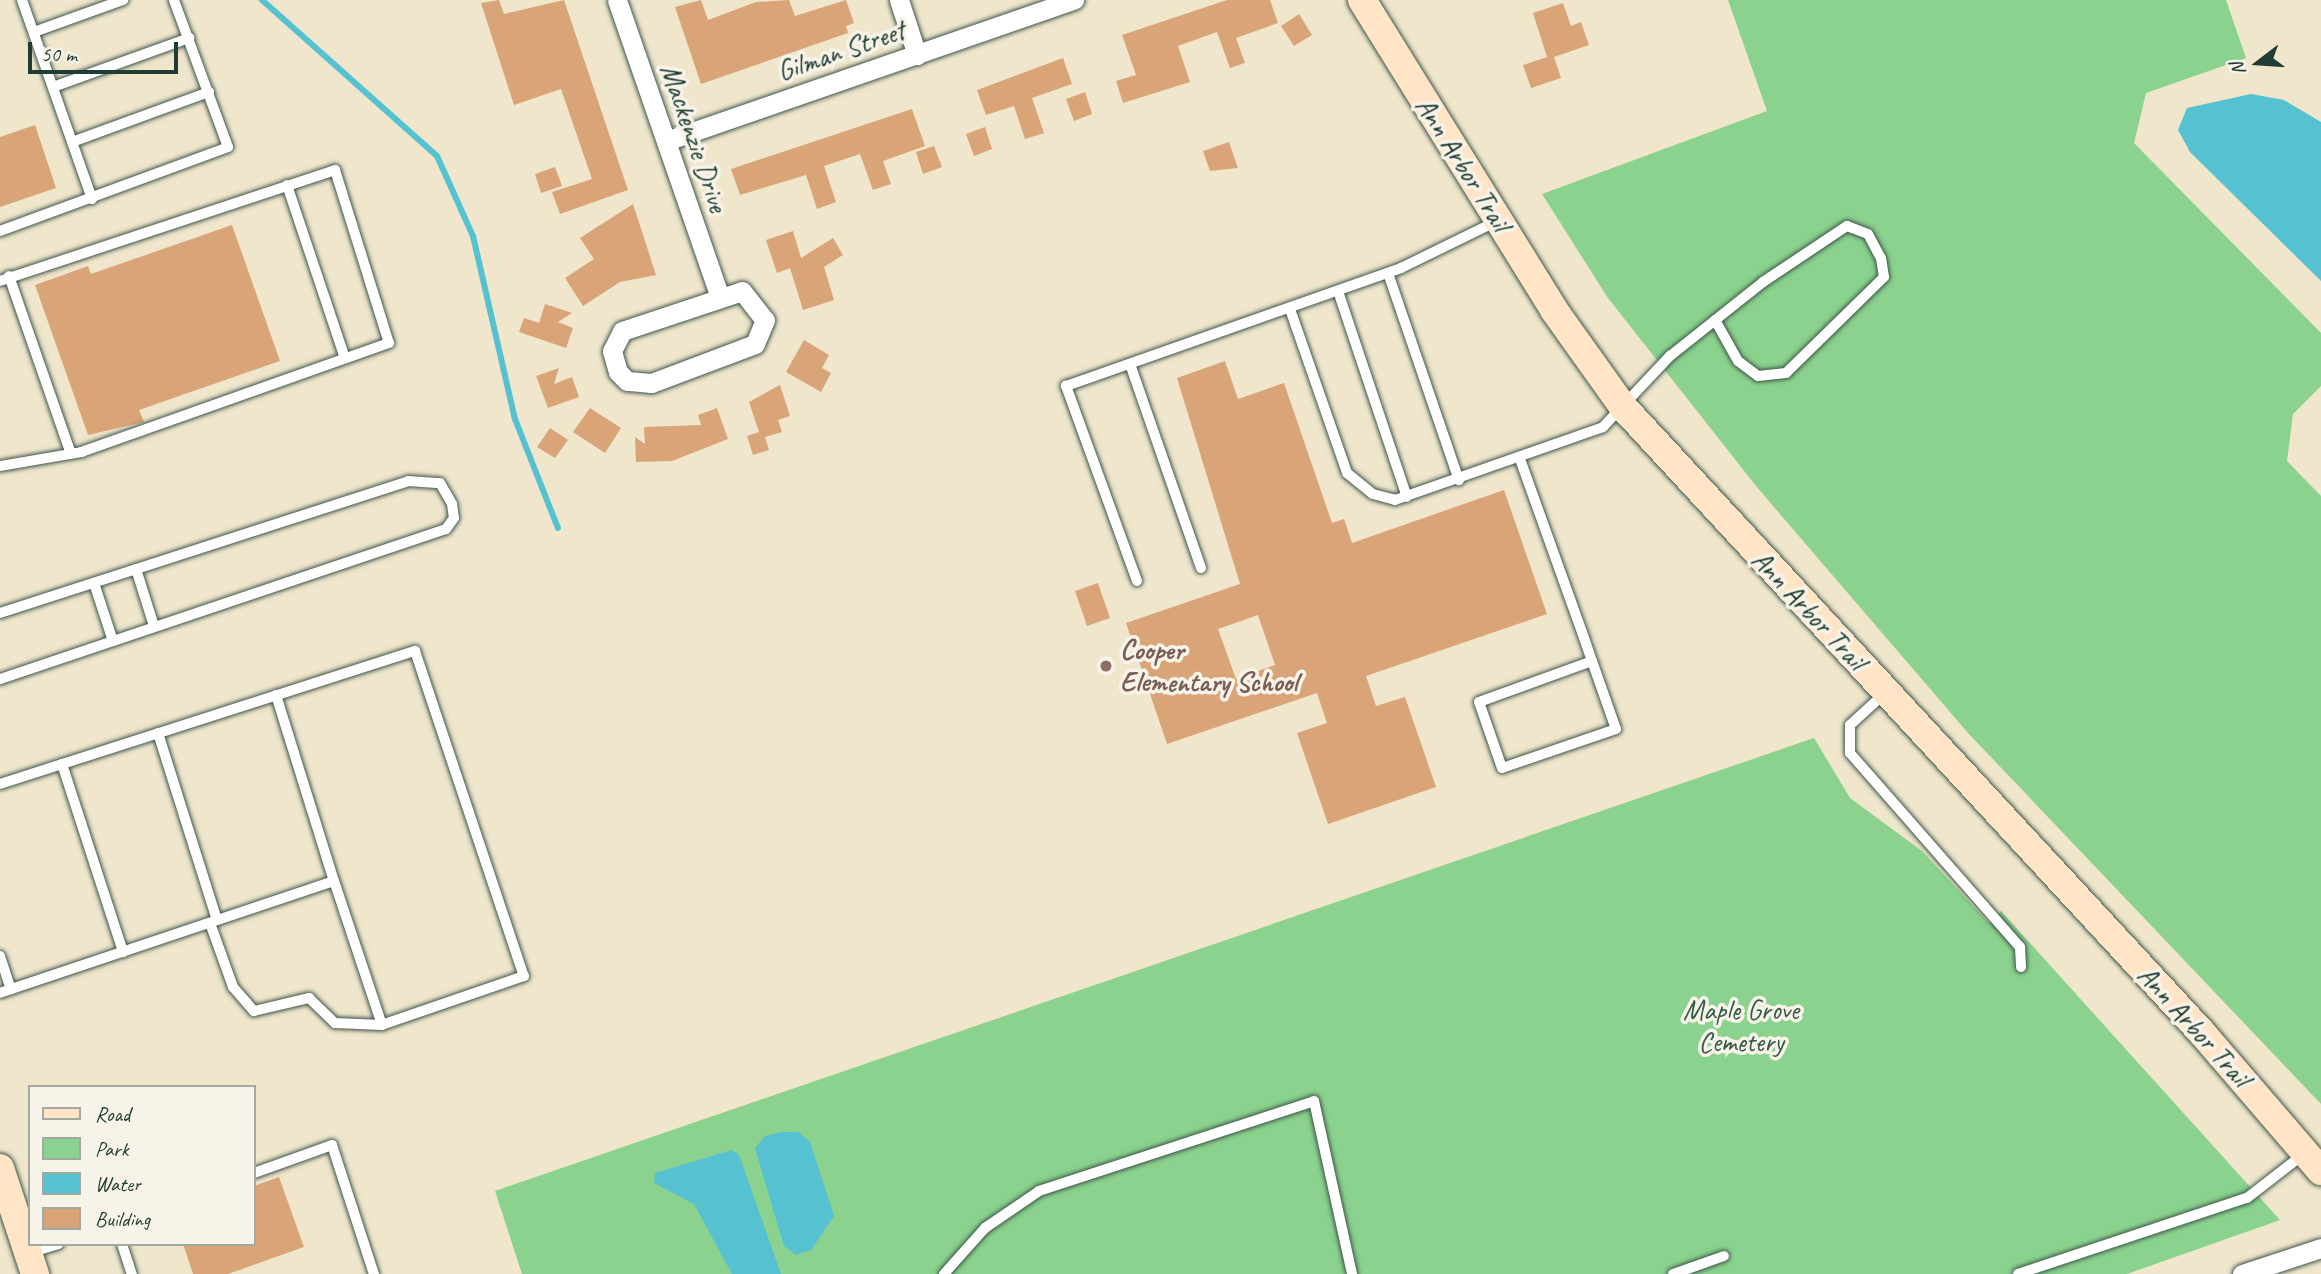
<!DOCTYPE html>
<style>
body{margin:0}
#map{position:relative;width:2321px;height:1274px;overflow:hidden;background:#efe6cc;font-family:Caveat,sans-serif}
div>[style]{position:absolute}
.green>*{inset:0;background:#8ad28d}
.water>*{inset:0;background:#56c1d1}
.stream>*{height:6px;margin:-3px;padding:0 3px;transform-origin:3px;border-radius:3px;background:#56c1d1}
.building>*{inset:0;background:#d9a578}
.roads{filter:drop-shadow(0 0 2px #3e564b) drop-shadow(0 0 2px #3e564b)}
.lane>*{height:10px;margin:-5px;padding:0 5px;transform-origin:5px;border-radius:5px;background:#fff}
.street>*{height:19px;margin:-9.5px;padding:0 9.5px;transform-origin:9.5px;border-radius:9.5px;background:#fff}
.secondary>*{height:28px;margin:-14px;padding:0 14px;transform-origin:14px;border-radius:14px;background:#ffe4c6}
.dots>*{width:19px;height:19px;translate:-50% -50%;box-sizing:border-box;border:4px solid #f7f3e8;border-radius:50%}
span{translate:-50% -50%;white-space:nowrap;text-align:center;line-height:1.15;-webkit-text-stroke:7px #f7f3e8;paint-order:stroke}
.street-label{font-size:28px;color:#1f3d34}
.education-label{font-size:28px;color:#785e54;font-weight:700}
.left{translate:0 -50%;text-align:left}
.park-label{font-size:28px;color:#345b46}
.legend{position:absolute;left:28px;top:1085px;width:228px;height:161px;box-sizing:border-box;background:#f7f3e8;border:2px solid #a1aaa0;margin:0;padding:9px 12px;list-style:none;font-size:21px;color:#1f3d34}
.legend li{display:flex;align-items:center;gap:14px;height:35px}
.legend b{width:35px;border:2px solid #a1aaa0}
.north{position:absolute;left:2223px;top:28px;width:70px;height:70px;-webkit-text-stroke:5px #f7f3e8;paint-order:stroke;rotate:253deg;font-size:19px;font-weight:700;line-height:28px;text-align:center;color:#1f3d34}
.north::after{content:'';display:block;margin:auto;width:24px;height:32px;background:#1f3d34;clip-path:polygon(50% 0,100% 100%,50% 72%,0 100%)}
.scale{position:absolute;left:28px;top:42px;width:150px;height:32px;box-sizing:border-box;border:4px solid #1f3d34;border-top:0;padding-left:9px;font-size:21px;line-height:24px;white-space:nowrap;color:#1f3d34;-webkit-text-stroke:5px #f7f3e8;paint-order:stroke}
</style>
<div id="map">
<div class="green">
<i style="clip-path:polygon(1728px 0,2226px 0,2246px 58px,2146px 93px,2134px 143px,2321px 333px,2321px 386px,2293px 414px,2287px 461px,2321px 496px,2321px 1104px,1968px 733px,1756px 486px,1608px 298px,1542px 194px,1767px 111px)"></i>
<i style="clip-path:polygon(1814px 738px,1850px 798px,1922px 851px,1989px 923px,2001px 911px,2280px 1220px,2127px 1274px,522px 1274px,495px 1191px)"></i>
</div>
<div class="water">
<i style="clip-path:polygon(2251px 94px,2284px 100px,2321px 122px,2321px 281px,2190px 152px,2178px 130px,2187px 108px)"></i>
<i style="clip-path:polygon(781px 1132px,798px 1132px,810px 1142px,834px 1216px,811px 1250px,796px 1255px,784px 1246px,755px 1148px,765px 1136px)"></i>
<i style="clip-path:polygon(732px 1150px,739px 1155px,781px 1274px,732px 1274px,694px 1204px,654px 1183px,655px 1173px)"></i>
</div>
<div class="stream">
<i style="left:262px;top:0;width:234px;rotate:41.7deg"></i>
<i style="left:437px;top:156px;width:88px;rotate:65.8deg"></i>
<i style="left:473px;top:236px;width:188px;rotate:77.1deg"></i>
<i style="left:515px;top:419px;width:117px;rotate:68.5deg"></i>
</div>
<div class="building">
<i style="clip-path:polygon(499px 0,504px 14px,564px 0,628px 190px,560px 214px,552px 192px,592px 179px,561px 89px,514px 105px,481px 3px)"></i>
<i style="clip-path:polygon(701px 0,708px 20px,756px 2px,789px 0,795px 16px,846px 0,854px 23px,846px 26px,848px 33px,701px 84px,675px 7px)"></i>
<i style="clip-path:polygon(1227px 0,1270px 0,1278px 23px,1236px 38px,1245px 63px,1230px 68px,1217px 32px,1178px 46px,1190px 82px,1123px 103px,1116px 81px,1136px 75px,1122px 35px)"></i>
<i style="clip-path:polygon(1563px 3px,1571px 26px,1581px 22px,1589px 45px,1554px 57px,1561px 78px,1531px 88px,1523px 65px,1547px 57px,1533px 13px)"></i>
<i style="clip-path:polygon(1299px 14px,1312px 35px,1294px 46px,1281px 26px)"></i>
<i style="clip-path:polygon(1063px 58px,1072px 84px,1032px 98px,1044px 133px,1025px 139px,1014px 106px,986px 115px,977px 90px)"></i>
<i style="clip-path:polygon(1085px 92px,1092px 114px,1074px 121px,1066px 99px)"></i>
<i style="clip-path:polygon(912px 109px,925px 146px,883px 161px,891px 184px,873px 190px,860px 154px,824px 166px,836px 202px,817px 209px,806px 175px,740px 195px,731px 169px)"></i>
<i style="clip-path:polygon(35px 125px,56px 188px,0 207px,0 137px)"></i>
<i style="clip-path:polygon(985px 127px,992px 149px,974px 156px,966px 134px)"></i>
<i style="clip-path:polygon(1229px 142px,1238px 168px,1210px 171px,1203px 151px)"></i>
<i style="clip-path:polygon(934px 146px,942px 167px,923px 174px,916px 152px)"></i>
<i style="clip-path:polygon(555px 167px,562px 186px,541px 193px,535px 174px)"></i>
<i style="clip-path:polygon(633px 204px,656px 275px,620px 282px,583px 306px,565px 278px,594px 259px,580px 238px)"></i>
<i style="clip-path:polygon(232px 225px,280px 361px,139px 410px,144px 422px,88px 435px,35px 285px,88px 266px,91px 274px)"></i>
<i style="clip-path:polygon(793px 231px,801px 258px,833px 238px,843px 255px,824px 267px,834px 300px,803px 310px,790px 268px,777px 273px,766px 240px)"></i>
<i style="clip-path:polygon(545px 304px,572px 313px,558px 322px,573px 328px,566px 348px,519px 332px,524px 318px,539px 323px)"></i>
<i style="clip-path:polygon(804px 340px,829px 355px,822px 368px,831px 373px,821px 392px,786px 372px)"></i>
<i style="clip-path:polygon(evenodd,1225px 361px,1238px 399px,1284px 383px,1332px 523px,1344px 519px,1352px 543px,1504px 490px,1547px 614px,1366px 676px,1376px 706px,1405px 697px,1436px 787px,1328px 824px,1297px 733px,1327px 723px,1317px 693px,1167px 744px,1126px 623px,1240px 584px,1177px 378px,1225px 361px,1258px 615px,1275px 665px,1236px 679px,1218px 629px,1258px 615px)"></i>
<i style="clip-path:polygon(559px 368px,554px 384px,572px 377px,579px 397px,548px 408px,536px 376px)"></i>
<i style="clip-path:polygon(780px 385px,790px 416px,778px 420px,782px 432px,765px 437px,769px 450px,753px 455px,747px 436px,759px 432px,749px 402px)"></i>
<i style="clip-path:polygon(590px 408px,621px 428px,605px 453px,573px 432px)"></i>
<i style="clip-path:polygon(717px 408px,728px 439px,672px 461px,636px 462px,635px 437px,645px 444px,644px 427px,701px 425px,698px 415px)"></i>
<i style="clip-path:polygon(550px 428px,568px 440px,555px 458px,537px 447px)"></i>
<i style="clip-path:polygon(1098px 583px,1110px 618px,1087px 626px,1075px 591px)"></i>
<i style="clip-path:polygon(279px 1177px,304px 1247px,228px 1274px,193px 1274px,183px 1244px,254px 1244px,254px 1186px)"></i>
</div>
<div class="roads">
<div class="lane">
<i style="left:22px;top:0;width:211px;rotate:70.6deg"></i>
<i style="left:34px;top:32px;width:95px;rotate:-19.8deg"></i>
<i style="left:53px;top:87px;width:145px;rotate:-19.8deg"></i>
<i style="left:72px;top:142px;width:146px;rotate:-20.1deg"></i>
<i style="left:287px;top:185px;width:182px;rotate:71.5deg"></i>
<i style="left:0;top:231px;width:243px;rotate:-20.2deg"></i>
<i style="left:228px;top:147px;width:157px;rotate:-110.2deg"></i>
<i style="left:1388px;top:273px;width:219px;rotate:71.1deg"></i>
<i style="left:9px;top:276px;width:188px;rotate:70.8deg"></i>
<i style="left:0;top:281px;width:353px;rotate:-18.3deg"></i>
<i style="left:335px;top:170px;width:181px;rotate:72.7deg"></i>
<i style="left:389px;top:343px;width:326px;rotate:160.5deg"></i>
<i style="left:82px;top:452px;width:83px;rotate:170.3deg"></i>
<i style="left:1338px;top:291px;width:217px;rotate:71.5deg"></i>
<i style="left:1290px;top:309px;width:174px;rotate:70.8deg"></i>
<i style="left:1347px;top:473px;width:33px;rotate:39deg"></i>
<i style="left:1373px;top:494px;width:23px;rotate:15deg"></i>
<i style="left:1395px;top:500px;width:220px;rotate:-19.3deg"></i>
<i style="left:1603px;top:427px;width:98px;rotate:-46.7deg"></i>
<i style="left:1670px;top:356px;width:119px;rotate:-38.5deg"></i>
<i style="left:1763px;top:282px;width:101px;rotate:-33.7deg"></i>
<i style="left:1847px;top:226px;width:22px;rotate:21deg"></i>
<i style="left:1868px;top:234px;width:27px;rotate:62deg"></i>
<i style="left:1881px;top:258px;width:19px;rotate:81deg"></i>
<i style="left:1884px;top:277px;width:137px;rotate:135.6deg"></i>
<i style="left:1786px;top:373px;width:28px;rotate:174deg"></i>
<i style="left:1758px;top:376px;width:25px;rotate:-143deg"></i>
<i style="left:1738px;top:361px;width:47px;rotate:-119.3deg"></i>
<i style="left:1130px;top:364px;width:216px;rotate:70.8deg"></i>
<i style="left:1520px;top:459px;width:184px;rotate:70.3deg"></i>
<i style="left:1582px;top:632px;width:31px;rotate:71deg"></i>
<i style="left:1592px;top:661px;width:72px;rotate:70.6deg"></i>
<i style="left:1616px;top:729px;width:120px;rotate:161.1deg"></i>
<i style="left:1502px;top:768px;width:70px;rotate:-109.2deg"></i>
<i style="left:1479px;top:702px;width:120px;rotate:-19.9deg"></i>
<i style="left:136px;top:569px;width:60px;rotate:72.5deg"></i>
<i style="left:1137px;top:581px;width:208px;rotate:-110deg"></i>
<i style="left:1066px;top:386px;width:355px;rotate:-19.4deg"></i>
<i style="left:1401px;top:268px;width:107px;rotate:-26.1deg"></i>
<i style="left:94px;top:583px;width:61px;rotate:71.9deg"></i>
<i style="left:0;top:613px;width:429px;rotate:-17.9deg"></i>
<i style="left:408px;top:481px;width:32px;rotate:4deg"></i>
<i style="left:440px;top:483px;width:24px;rotate:60deg"></i>
<i style="left:452px;top:504px;width:14px;rotate:82deg"></i>
<i style="left:454px;top:518px;width:14px;rotate:126deg"></i>
<i style="left:446px;top:529px;width:471px;rotate:161.4deg"></i>
<i style="left:1885px;top:693px;width:47px;rotate:137.6deg"></i>
<i style="left:1850px;top:725px;width:28px;rotate:90deg"></i>
<i style="left:1850px;top:753px;width:258px;rotate:48.8deg"></i>
<i style="left:2020px;top:947px;width:20px;rotate:87deg"></i>
<i style="left:276px;top:695px;width:195px;rotate:72.7deg"></i>
<i style="left:158px;top:733px;width:196px;rotate:72.5deg"></i>
<i style="left:62px;top:764px;width:198px;rotate:72deg"></i>
<i style="left:0;top:784px;width:436px;rotate:-17.8deg"></i>
<i style="left:415px;top:651px;width:343px;rotate:71.5deg"></i>
<i style="left:524px;top:976px;width:150px;rotate:161deg"></i>
<i style="left:382px;top:1025px;width:152px;rotate:-108.4deg"></i>
<i style="left:334px;top:881px;width:352px;rotate:161.5deg"></i>
<i style="left:210px;top:923px;width:68px;rotate:70.2deg"></i>
<i style="left:233px;top:987px;width:32px;rotate:49deg"></i>
<i style="left:254px;top:1011px;width:57px;rotate:-13.3deg"></i>
<i style="left:309px;top:998px;width:36px;rotate:44deg"></i>
<i style="left:335px;top:1023px;width:47px;rotate:2.4deg"></i>
<i style="left:0;top:956px;width:35px;rotate:72deg"></i>
<i style="left:254px;top:1173px;width:83px;rotate:-19.7deg"></i>
<i style="left:332px;top:1145px;width:136px;rotate:72deg"></i>
<i style="left:122px;top:1244px;width:32px;rotate:72deg"></i>
<i style="left:29px;top:1253px;width:31px;rotate:-17deg"></i>
<i style="left:944px;top:1274px;width:62px;rotate:-48.3deg"></i>
<i style="left:985px;top:1228px;width:65px;rotate:-34.4deg"></i>
<i style="left:1039px;top:1191px;width:289px;rotate:-18.1deg"></i>
<i style="left:1314px;top:1101px;width:177px;rotate:77.6deg"></i>
<i style="left:1673px;top:1274px;width:54px;rotate:-19.4deg"></i>
<i style="left:2018px;top:1274px;width:241px;rotate:-18.4deg"></i>
<i style="left:2247px;top:1198px;width:73px;rotate:-37.8deg"></i>
</div>
<div class="street">
<i style="left:617px;top:0;width:311px;rotate:70.9deg"></i>
<i style="left:899px;top:0;width:58px;rotate:71.9deg"></i>
<i style="left:666px;top:141px;width:432px;rotate:-19.1deg"></i>
<i style="left:742px;top:291px;width:37px;rotate:52deg"></i>
<i style="left:765px;top:320px;width:26px;rotate:113deg"></i>
<i style="left:755px;top:344px;width:111px;rotate:159.4deg"></i>
<i style="left:651px;top:383px;width:24px;rotate:-175deg"></i>
<i style="left:627px;top:381px;width:13px;rotate:-135deg"></i>
<i style="left:618px;top:372px;width:22px;rotate:-106deg"></i>
<i style="left:612px;top:351px;width:22px;rotate:-63deg"></i>
<i style="left:622px;top:331px;width:126px;rotate:-18.4deg"></i>
<i style="left:2242px;top:1274px;width:83px;rotate:-18.2deg"></i>
</div>
<div class="secondary">
<i style="left:1362px;top:0;width:365px;rotate:58.2deg"></i>
<i style="left:1554px;top:310px;width:120px;rotate:54.5deg"></i>
<i style="left:1624px;top:408px;width:853px;rotate:47.23deg"></i>
<i style="left:2203px;top:1034px;width:181px;rotate:49.3deg"></i>
<i style="left:0;top:1168px;width:112px;rotate:71.7deg"></i>
</div>
</div>
<div class="dots">
<i style="left:1106px;top:666px;background:#8d6e63"></i>
</div>
<div class="street-label">
<span style="left:841px;top:51px;rotate:-19deg">Gilman Street</span>
<span style="left:694px;top:138px;rotate:71deg">Mackenzie Drive</span>
<span style="left:1463px;top:164px;rotate:58deg">Ann Arbor Trail</span>
<span style="left:1809px;top:610px;rotate:47deg">Ann Arbor Trail</span>
<span style="left:2194px;top:1026px;rotate:48deg">Ann Arbor Trail</span>
</div>
<div class="education-label">
<span class="left" style="left:1120px;top:666px">Cooper<br>Elementary School</span>
</div>
<div class="park-label">
<span style="left:1741px;top:1026px">Maple Grove<br>Cemetery</span>
</div>
<ul class="legend">
<li><b style="height:9px;background:#ffe4c6"></b>Road</li>
<li><b style="height:19px;background:#8ad28d"></b>Park</li>
<li><b style="height:19px;background:#56c1d1"></b>Water</li>
<li><b style="height:19px;background:#d9a578"></b>Building</li>
</ul>
<div class="north">N</div>
<div class="scale">50 m</div>
</div>
